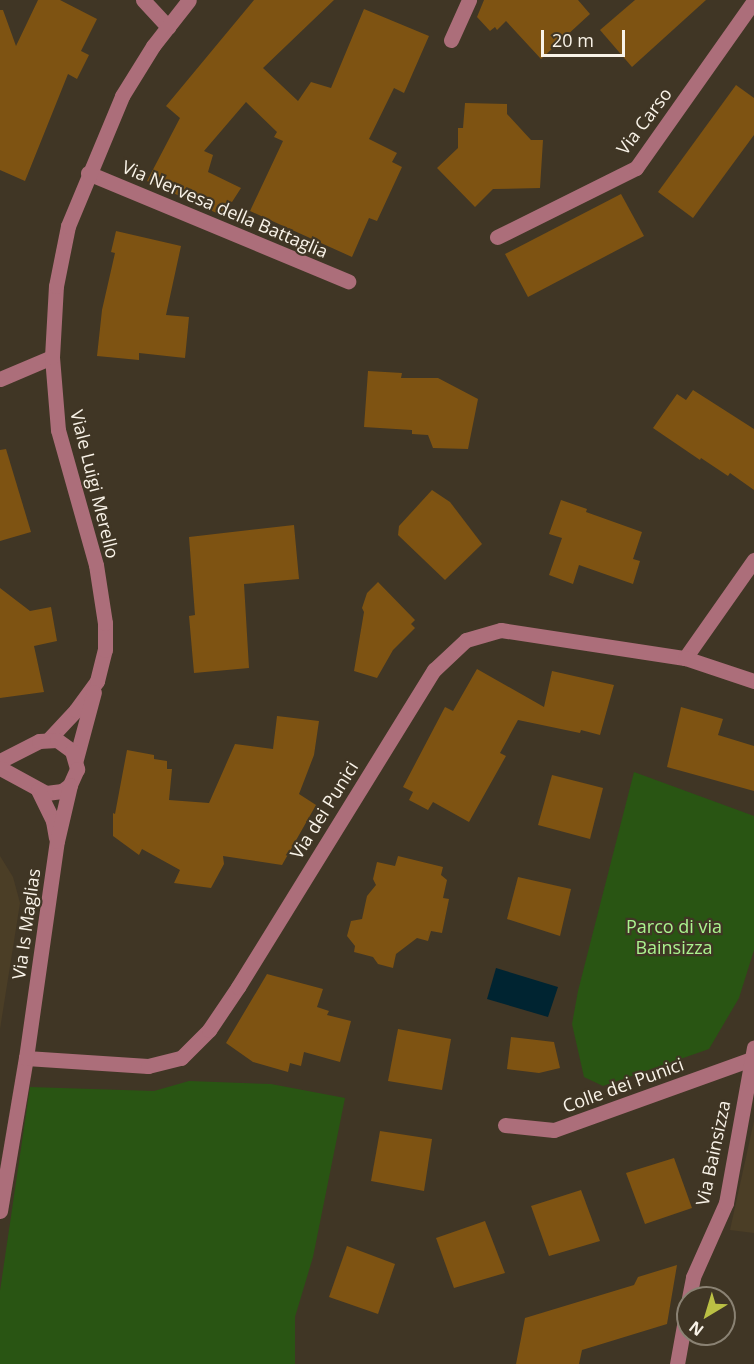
<!DOCTYPE html>
<style>
body{margin:0}
#map{position:relative;width:754px;height:1364px;overflow:hidden;background:#403625;font-family:"Open Sans",sans-serif}
div>[style]{position:absolute}
.built>*{inset:0;background:#4b3e26}
.green>*{inset:0;background:#295513}
.water>*{inset:0;background:#002431}
.building>*{inset:0;background:#7e5312}
.minor>*{height:15px;margin:-7.5px;padding:0 7.5px;transform-origin:7.5px;border-radius:7.5px;background:#ac6e7a}
span{translate:-50% -50%;white-space:nowrap;text-align:center;line-height:1.15;-webkit-text-stroke:4.5px #403625;paint-order:stroke}
.street-label{font-size:18px;color:#f9f3e8}
.park-label{font-size:18px;color:#abf38f}
.north{position:absolute;left:676px;top:1286px;width:60px;height:60px;box-sizing:border-box;background:#403625;border:2px solid #8a8273;border-radius:50%;rotate:218deg;font-size:16px;font-weight:700;line-height:24px;text-align:center;color:#f9f3e8}
.north::after{content:'';display:block;margin:auto;width:21px;height:27px;background:#bbc044;clip-path:polygon(50% 0,100% 100%,50% 72%,0 100%)}
.scale{position:absolute;left:541px;top:30px;width:84px;height:27px;box-sizing:border-box;border:3px solid #f9f3e8;border-top:0;padding-left:8px;font-size:18px;line-height:21px;white-space:nowrap;color:#f9f3e8;-webkit-text-stroke:4px #403625;paint-order:stroke}
</style>
<div id="map">
<div class="built">
<i style="clip-path:polygon(0 856px,13px 877px,20px 903px,0 1029px)"></i>
<i style="clip-path:polygon(754px 1121px,754px 1233px,730px 1230px)"></i>
</div>
<div class="green">
<i style="clip-path:polygon(634px 772px,754px 816px,754px 950px,739px 998px,709px 1049px,603px 1086px,584px 1077px,572px 1024px,578px 991px)"></i>
<i style="clip-path:polygon(189px 1081px,271px 1084px,345px 1098px,313px 1257px,295px 1317px,295px 1364px,0 1364px,0 1291px,30px 1087px,154px 1091px)"></i>
</div>
<div class="water">
<i style="clip-path:polygon(496px 968px,558px 987px,548px 1017px,487px 999px)"></i>
</div>
<div class="building">
<i style="clip-path:polygon(38px 0,60px 0,97px 19px,81px 51px,89px 55px,77px 79px,68px 74px,25px 181px,0 170px,0 10px,3px 10px,16px 46px)"></i>
<i style="clip-path:polygon(254px 0,334px 0,263px 68px,298px 101px,311px 82px,331px 88px,364px 9px,429px 36px,404px 93px,394px 88px,369px 139px,397px 153px,392px 162px,402px 167px,377px 221px,369px 218px,352px 257px,250px 211px,283px 141px,274px 137px,277px 132px,246px 102px,204px 151px,213px 155px,208px 172px,241px 188px,223px 216px,147px 181px,180px 118px,166px 106px)"></i>
<i style="clip-path:polygon(484px 0,578px 0,590px 14px,541px 59px,506px 21px,497px 30px,495px 27px,490px 31px,477px 17px)"></i>
<i style="clip-path:polygon(635px 0,706px 0,632px 67px,600px 30px)"></i>
<i style="clip-path:polygon(736px 85px,754px 98px,754px 135px,693px 218px,658px 192px)"></i>
<i style="clip-path:polygon(465px 103px,507px 104px,507px 114px,531px 140px,543px 140px,540px 188px,493px 189px,475px 207px,437px 168px,458px 148px,458px 128px,463px 128px)"></i>
<i style="clip-path:polygon(621px 194px,644px 236px,528px 297px,505px 254px)"></i>
<i style="clip-path:polygon(116px 231px,181px 246px,166px 315px,189px 317px,185px 358px,139px 353px,139px 360px,97px 356px,102px 310px,115px 253px,111px 252px)"></i>
<i style="clip-path:polygon(368px 371px,402px 373px,401px 378px,438px 378px,478px 399px,468px 449px,433px 448px,428px 435px,412px 434px,412px 430px,364px 427px)"></i>
<i style="clip-path:polygon(693px 390px,754px 429px,754px 490px,730px 473px,728px 476px,701px 458px,700px 460px,653px 428px,677px 394px,686px 400px)"></i>
<i style="clip-path:polygon(6px 449px,31px 532px,0 541px,0 450px)"></i>
<i style="clip-path:polygon(432px 490px,450px 502px,482px 544px,445px 580px,398px 535px,399px 526px)"></i>
<i style="clip-path:polygon(561px 500px,587px 509px,586px 512px,642px 532px,633px 559px,640px 561px,633px 584px,579px 565px,573px 584px,549px 575px,562px 538px,549px 534px)"></i>
<i style="clip-path:polygon(294px 525px,299px 579px,244px 584px,249px 668px,194px 673px,189px 616px,195px 615px,189px 537px)"></i>
<i style="clip-path:polygon(378px 582px,415px 620px,411px 624px,415px 628px,393px 650px,377px 678px,354px 671px,364px 612px,362px 608px,367px 593px)"></i>
<i style="clip-path:polygon(0 588px,30px 611px,51px 607px,57px 641px,34px 646px,44px 692px,0 698px)"></i>
<i style="clip-path:polygon(477px 669px,544px 707px,552px 671px,614px 685px,600px 735px,581px 730px,580px 733px,518px 720px,500px 753px,506px 756px,469px 822px,433px 802px,428px 810px,409px 800px,413px 792px,403px 787px,445px 707px,453px 711px)"></i>
<i style="clip-path:polygon(681px 707px,723px 719px,718px 735px,754px 746px,754px 791px,667px 767px)"></i>
<i style="clip-path:polygon(277px 716px,319px 721px,314px 755px,299px 794px,316px 805px,282px 865px,223px 856px,224px 864px,211px 888px,174px 883px,180px 870px,142px 849px,139px 855px,113px 836px,113px 813px,115px 814px,127px 750px,154px 755px,154px 759px,167px 761px,167px 769px,172px 769px,169px 800px,209px 803px,235px 744px,273px 749px)"></i>
<i style="clip-path:polygon(552px 775px,603px 788px,590px 839px,538px 825px)"></i>
<i style="clip-path:polygon(398px 856px,443px 867px,441px 875px,447px 880px,443px 898px,449px 899px,442px 933px,431px 931px,428px 941px,417px 938px,396px 954px,393px 968px,378px 964px,373px 957px,354px 952px,355px 946px,347px 936px,351px 921px,362px 919px,367px 896px,376px 885px,373px 879px,377px 862px,395px 866px)"></i>
<i style="clip-path:polygon(518px 877px,571px 889px,560px 936px,507px 919px)"></i>
<i style="clip-path:polygon(267px 974px,323px 989px,317px 1007px,329px 1011px,327px 1015px,351px 1021px,340px 1062px,304px 1052px,301px 1066px,290px 1063px,288px 1072px,253px 1062px,226px 1043px)"></i>
<i style="clip-path:polygon(398px 1029px,451px 1039px,442px 1090px,388px 1081px)"></i>
<i style="clip-path:polygon(511px 1037px,554px 1042px,560px 1068px,539px 1073px,507px 1069px)"></i>
<i style="clip-path:polygon(380px 1131px,432px 1139px,424px 1191px,371px 1181px)"></i>
<i style="clip-path:polygon(674px 1158px,692px 1208px,645px 1224px,626px 1173px)"></i>
<i style="clip-path:polygon(581px 1190px,600px 1241px,549px 1256px,531px 1206px)"></i>
<i style="clip-path:polygon(485px 1221px,505px 1273px,454px 1288px,436px 1238px)"></i>
<i style="clip-path:polygon(347px 1246px,395px 1264px,378px 1314px,329px 1297px)"></i>
<i style="clip-path:polygon(677px 1265px,667px 1324px,582px 1350px,579px 1364px,516px 1364px,525px 1318px,634px 1285px,638px 1277px)"></i>
</div>
<div class="minor">
<i style="left:143px;top:0;width:37px;rotate:47deg"></i>
<i style="left:451px;top:40px;width:44px;rotate:-65.8deg"></i>
<i style="left:88px;top:173px;width:282px;rotate:22.6deg"></i>
<i style="left:497px;top:237px;width:155px;rotate:-26.4deg"></i>
<i style="left:636px;top:168px;width:204px;rotate:-54.8deg"></i>
<i style="left:0;top:379px;width:56px;rotate:-22.9deg"></i>
<i style="left:685px;top:658px;width:120px;rotate:-54.9deg"></i>
<i style="left:48px;top:740px;width:41px;rotate:-47deg"></i>
<i style="left:76px;top:710px;width:36px;rotate:-54deg"></i>
<i style="left:97px;top:681px;width:32px;rotate:-76deg"></i>
<i style="left:105px;top:650px;width:27px;rotate:-90deg"></i>
<i style="left:105px;top:623px;width:59px;rotate:-98.8deg"></i>
<i style="left:96px;top:565px;width:140px;rotate:-105.7deg"></i>
<i style="left:58px;top:430px;width:73px;rotate:-94.7deg"></i>
<i style="left:52px;top:357px;width:71px;rotate:-86.8deg"></i>
<i style="left:56px;top:286px;width:61px;rotate:-78.7deg"></i>
<i style="left:68px;top:226px;width:141px;rotate:-67.4deg"></i>
<i style="left:122px;top:96px;width:59px;rotate:-58.2deg"></i>
<i style="left:153px;top:46px;width:58px;rotate:-52deg"></i>
<i style="left:76px;top:759px;width:69px;rotate:-75deg"></i>
<i style="left:0;top:761px;width:44px;rotate:-27.1deg"></i>
<i style="left:39px;top:741px;width:18px;rotate:-3deg"></i>
<i style="left:57px;top:740px;width:19px;rotate:36deg"></i>
<i style="left:72px;top:751px;width:19px;rotate:74deg"></i>
<i style="left:77px;top:769px;width:17px;rotate:114deg"></i>
<i style="left:70px;top:785px;width:10px;rotate:143deg"></i>
<i style="left:62px;top:791px;width:16px;rotate:173deg"></i>
<i style="left:46px;top:793px;width:52px;rotate:-151.5deg"></i>
<i style="left:38px;top:790px;width:34px;rotate:64deg"></i>
<i style="left:53px;top:821px;width:17px;rotate:80deg"></i>
<i style="left:26px;top:1058px;width:122px;rotate:3.8deg"></i>
<i style="left:148px;top:1066px;width:34px;rotate:-14deg"></i>
<i style="left:181px;top:1058px;width:40px;rotate:-45deg"></i>
<i style="left:209px;top:1030px;width:52px;rotate:-56deg"></i>
<i style="left:238px;top:987px;width:373px;rotate:-58.3deg"></i>
<i style="left:434px;top:670px;width:44px;rotate:-43.2deg"></i>
<i style="left:466px;top:640px;width:36px;rotate:-16deg"></i>
<i style="left:501px;top:630px;width:186px;rotate:8.7deg"></i>
<i style="left:685px;top:658px;width:73px;rotate:18.4deg"></i>
<i style="left:505px;top:1125px;width:49px;rotate:5.8deg"></i>
<i style="left:554px;top:1130px;width:209px;rotate:-19.8deg"></i>
<i style="left:0;top:1211px;width:155px;rotate:-80.4deg"></i>
<i style="left:26px;top:1058px;width:219px;rotate:-81.9deg"></i>
<i style="left:57px;top:841px;width:57px;rotate:-76.9deg"></i>
<i style="left:689px;top:1298px;width:21px;rotate:-79deg"></i>
<i style="left:693px;top:1277px;width:81px;rotate:-66deg"></i>
<i style="left:726px;top:1203px;width:158px;rotate:-79.8deg"></i>
<i style="left:677px;top:1364px;width:62px;rotate:-79.8deg"></i>
</div>
<div class="street-label">
<span style="left:644px;top:121px;rotate:-53deg">Via Carso</span>
<span style="left:225px;top:209px;rotate:23deg">Via Nervesa della Battaglia</span>
<span style="left:95px;top:484px;rotate:76deg">Viale Luigi Merello</span>
<span style="left:324px;top:810px;rotate:-58deg">Via dei Punici</span>
<span style="left:26px;top:924px;rotate:-82deg">Via Is Maglias</span>
<span style="left:623px;top:1085px;rotate:-20deg">Colle dei Punici</span>
<span style="left:713px;top:1153px;rotate:-78deg">Via Bainsizza</span>
</div>
<div class="park-label">
<span style="left:674px;top:937px">Parco di via<br>Bainsizza</span>
</div>
<div class="north">N</div>
<div class="scale">20 m</div>
</div>
